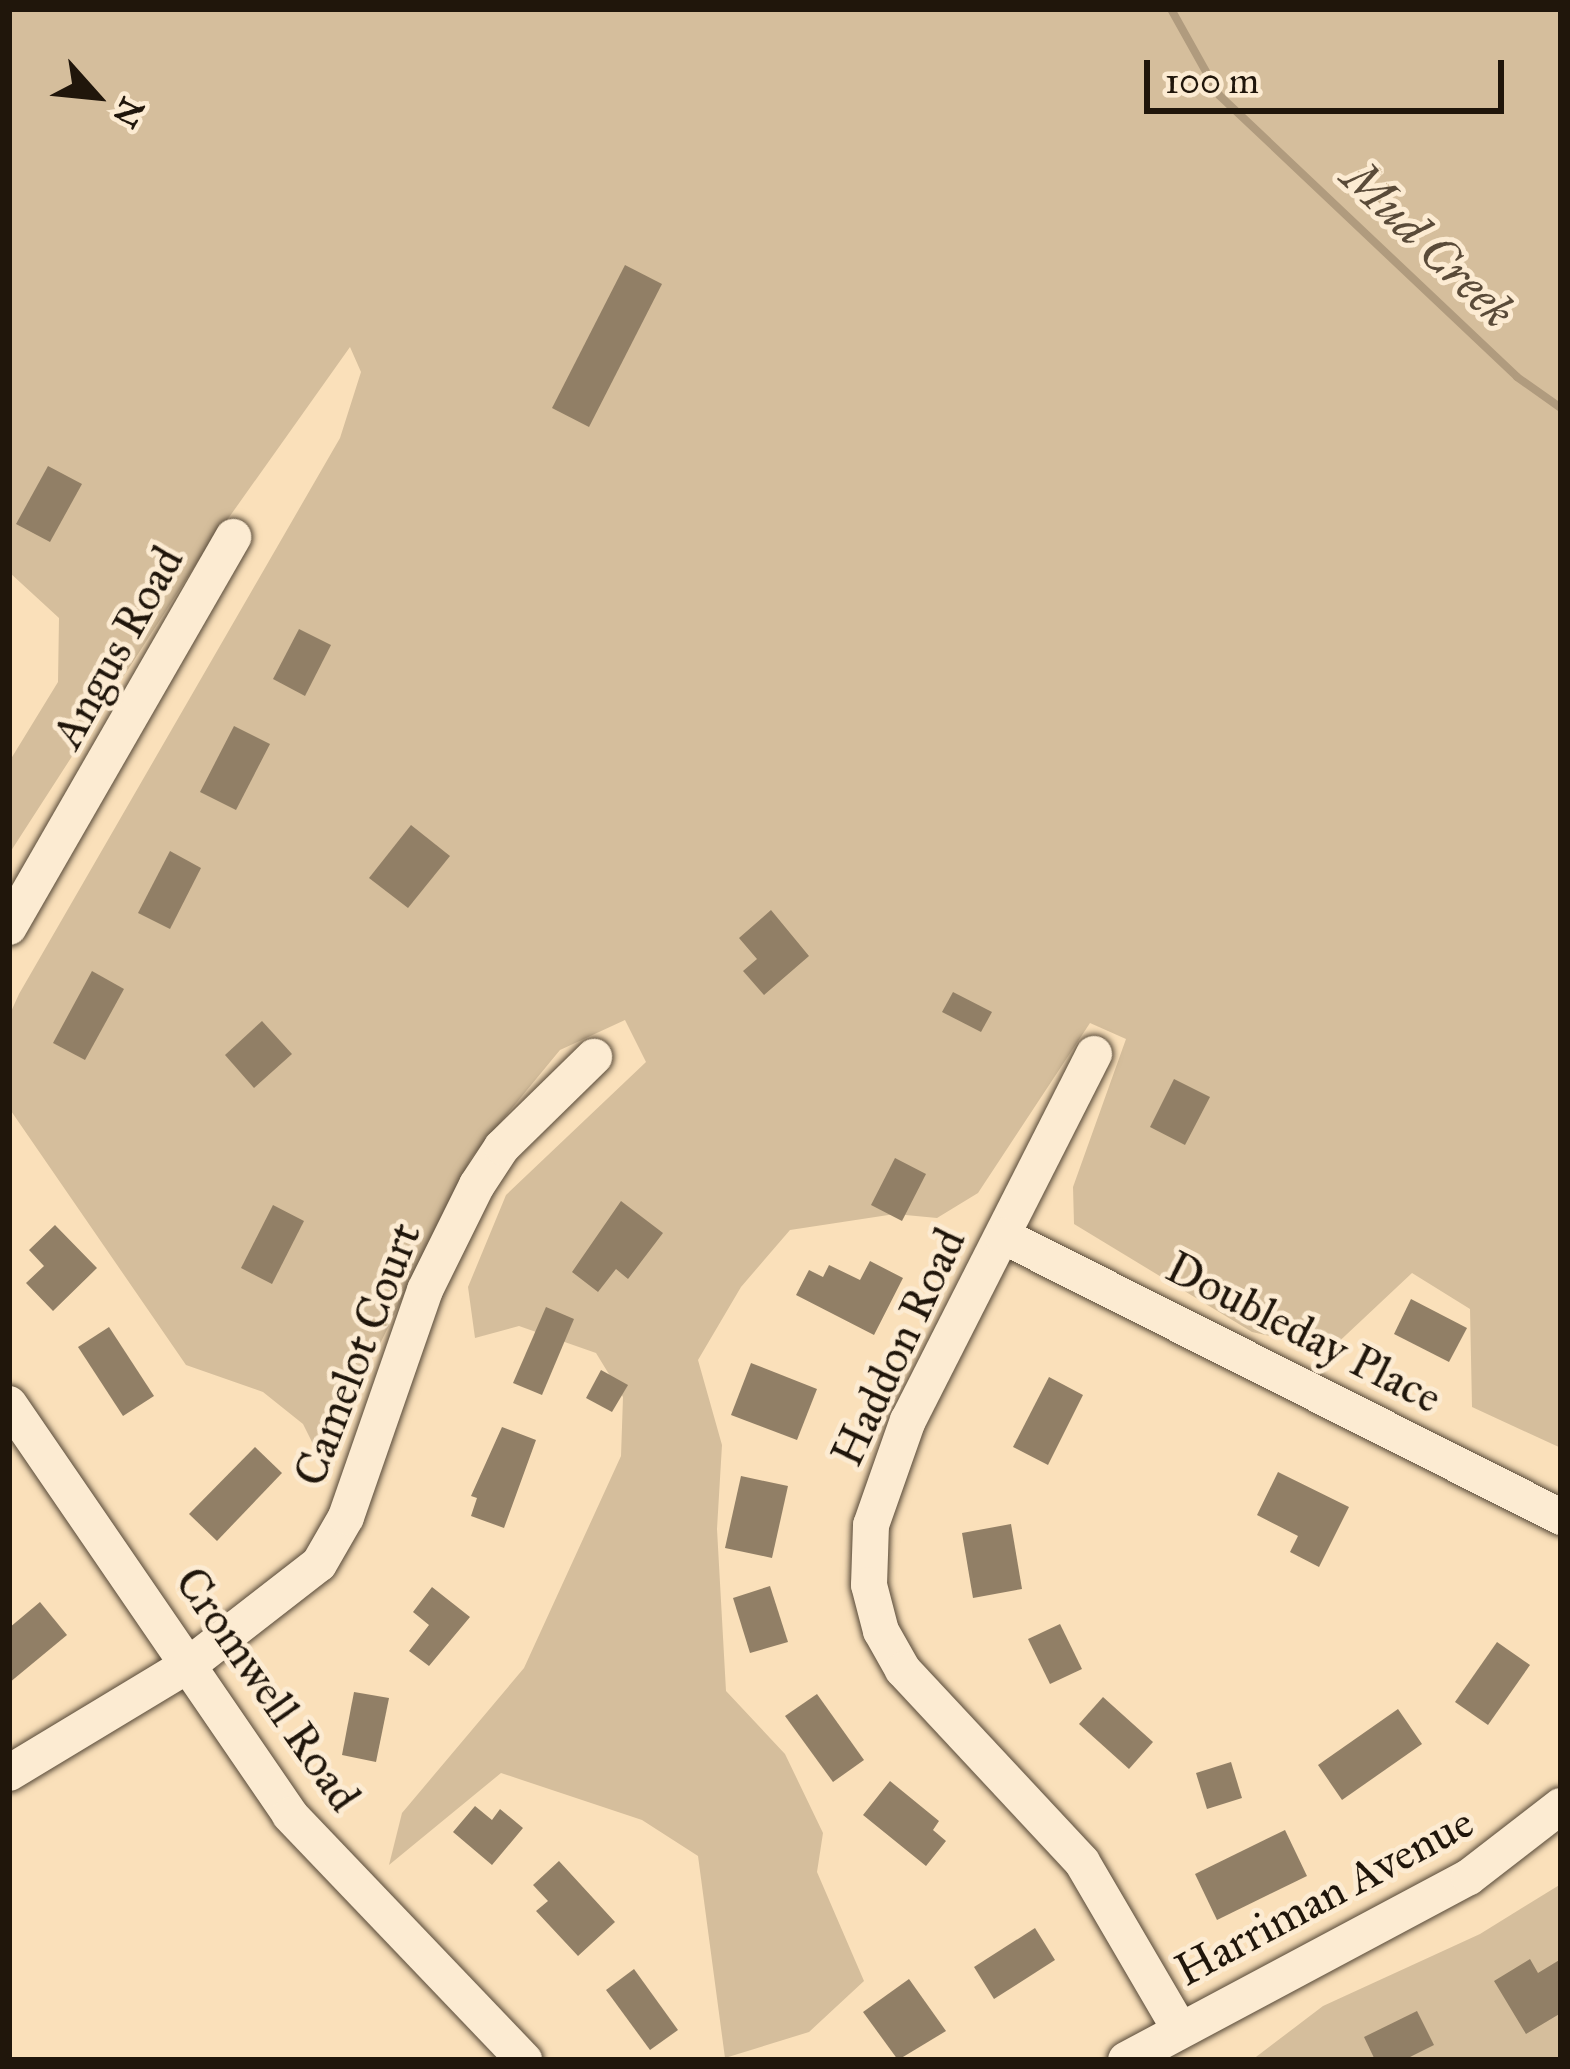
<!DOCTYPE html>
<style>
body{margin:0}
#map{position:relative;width:1570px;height:2069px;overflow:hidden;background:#fae0ba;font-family:"IM FELL Great Primer",serif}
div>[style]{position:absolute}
.green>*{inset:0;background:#d5be9c}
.stream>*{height:8px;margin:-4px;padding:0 4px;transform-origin:4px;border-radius:4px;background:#b09b7e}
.building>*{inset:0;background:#917f66}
.roads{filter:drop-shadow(0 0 3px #564837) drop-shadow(0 0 3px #564837)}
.minor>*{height:36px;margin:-18px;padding:0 18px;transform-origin:18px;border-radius:18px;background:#fcebd2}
span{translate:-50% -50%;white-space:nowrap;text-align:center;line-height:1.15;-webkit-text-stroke:10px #fcebd2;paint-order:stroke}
.street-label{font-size:45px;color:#20160b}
.water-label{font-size:48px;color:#5a4b39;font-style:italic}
.frame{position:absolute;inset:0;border:12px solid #20160b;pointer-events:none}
.north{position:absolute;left:36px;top:36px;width:120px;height:120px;-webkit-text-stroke:9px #fcebd2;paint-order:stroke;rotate:117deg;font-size:33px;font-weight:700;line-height:48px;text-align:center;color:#20160b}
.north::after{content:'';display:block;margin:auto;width:42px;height:54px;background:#20160b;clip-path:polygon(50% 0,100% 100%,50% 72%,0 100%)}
.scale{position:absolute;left:1144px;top:60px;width:360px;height:54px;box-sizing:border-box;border:6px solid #20160b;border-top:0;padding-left:15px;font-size:36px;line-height:42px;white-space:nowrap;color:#20160b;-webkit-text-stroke:9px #fcebd2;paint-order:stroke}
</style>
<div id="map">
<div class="green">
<i style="clip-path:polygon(9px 9px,1561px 9px,1561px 1448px,1472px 1407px,1470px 1309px,1412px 1273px,1330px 1350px,1252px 1332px,1074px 1224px,1073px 1187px,1126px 1039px,1090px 1023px,978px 1193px,937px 1218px,895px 1214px,790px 1230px,741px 1287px,698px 1360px,722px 1445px,717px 1529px,726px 1691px,785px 1754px,823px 1833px,817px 1872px,864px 1981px,809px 2032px,725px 2058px,698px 1856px,642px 1820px,501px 1773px,389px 1865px,402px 1813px,524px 1668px,621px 1456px,623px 1397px,596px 1353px,519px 1326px,475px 1338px,468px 1287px,506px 1195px,646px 1062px,625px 1020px,560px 1050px,471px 1158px,353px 1399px,329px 1476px,303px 1424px,263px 1392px,186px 1365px,9px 1108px,9px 1016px,19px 994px,340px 438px,361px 372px,350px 347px,198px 561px,9px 854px,9px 762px,58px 682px,59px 618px,9px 572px)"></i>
<i style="clip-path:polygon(1561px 1884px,1561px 2060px,1252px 2060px,1323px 2006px,1480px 1934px)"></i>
</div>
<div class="stream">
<i style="left:1171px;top:9px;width:98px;rotate:60.8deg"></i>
<i style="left:1219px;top:95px;width:410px;rotate:43.4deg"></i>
<i style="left:1517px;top:377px;width:54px;rotate:35.2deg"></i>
</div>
<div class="building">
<i style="clip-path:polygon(625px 265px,662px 284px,589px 427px,552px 408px)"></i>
<i style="clip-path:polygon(48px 466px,82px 484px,50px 542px,16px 524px)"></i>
<i style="clip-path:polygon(299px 629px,331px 645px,305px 696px,273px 679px)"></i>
<i style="clip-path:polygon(234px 726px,270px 744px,236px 810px,200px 792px)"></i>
<i style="clip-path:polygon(411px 825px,450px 856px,408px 908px,369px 878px)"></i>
<i style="clip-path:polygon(170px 851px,201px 868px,170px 929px,138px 913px)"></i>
<i style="clip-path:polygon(771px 910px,809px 956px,764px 995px,743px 971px,757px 959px,739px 938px)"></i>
<i style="clip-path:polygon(92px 971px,124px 989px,85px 1060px,53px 1043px)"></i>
<i style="clip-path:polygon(953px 992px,992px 1012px,981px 1032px,942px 1012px)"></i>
<i style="clip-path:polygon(262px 1021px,292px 1054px,254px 1088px,225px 1055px)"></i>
<i style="clip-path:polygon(1174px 1079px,1210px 1097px,1185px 1145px,1150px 1127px)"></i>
<i style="clip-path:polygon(895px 1158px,926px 1174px,902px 1221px,871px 1205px)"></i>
<i style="clip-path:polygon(621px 1201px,663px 1233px,628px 1279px,616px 1269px,598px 1292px,572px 1272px)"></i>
<i style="clip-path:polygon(273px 1205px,304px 1221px,272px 1284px,241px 1268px)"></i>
<i style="clip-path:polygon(55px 1225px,97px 1268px,53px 1311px,26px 1283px,44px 1266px,29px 1250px)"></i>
<i style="clip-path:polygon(870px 1261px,903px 1278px,874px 1335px,796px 1295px,809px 1270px,823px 1277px,829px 1265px,860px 1280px)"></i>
<i style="clip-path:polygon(1411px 1299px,1467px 1328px,1449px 1362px,1394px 1334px)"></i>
<i style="clip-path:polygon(546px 1307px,574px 1319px,542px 1395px,513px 1383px)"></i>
<i style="clip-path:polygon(109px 1327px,154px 1396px,123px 1416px,78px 1347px)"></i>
<i style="clip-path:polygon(751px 1363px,817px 1389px,797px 1440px,731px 1415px)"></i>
<i style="clip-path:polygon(601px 1370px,628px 1385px,612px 1412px,586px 1398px)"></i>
<i style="clip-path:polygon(1049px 1377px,1083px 1395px,1048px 1465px,1013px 1447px)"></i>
<i style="clip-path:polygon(502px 1427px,536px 1440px,504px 1528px,471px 1516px,477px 1498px,471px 1496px)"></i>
<i style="clip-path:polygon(255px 1447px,282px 1473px,217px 1541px,189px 1514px)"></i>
<i style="clip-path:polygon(1278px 1472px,1349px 1507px,1319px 1567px,1290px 1552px,1298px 1536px,1257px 1515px)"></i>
<i style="clip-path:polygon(741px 1476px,788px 1486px,772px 1558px,725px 1548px)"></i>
<i style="clip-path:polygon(1011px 1524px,1022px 1589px,973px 1598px,962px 1533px)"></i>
<i style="clip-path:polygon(770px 1586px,788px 1642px,750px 1653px,733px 1598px)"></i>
<i style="clip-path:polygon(432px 1587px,470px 1617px,429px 1666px,409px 1651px,429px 1625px,413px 1612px)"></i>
<i style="clip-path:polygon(40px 1602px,67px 1635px,9px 1683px,9px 1628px)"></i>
<i style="clip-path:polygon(1060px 1624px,1082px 1669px,1050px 1684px,1028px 1639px)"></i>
<i style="clip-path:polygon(1497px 1642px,1530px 1665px,1488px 1725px,1455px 1702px)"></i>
<i style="clip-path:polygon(354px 1692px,389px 1698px,376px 1762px,342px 1755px)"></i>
<i style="clip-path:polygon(817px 1694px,864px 1760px,833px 1782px,785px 1716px)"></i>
<i style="clip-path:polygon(1103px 1697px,1153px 1742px,1129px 1769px,1079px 1724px)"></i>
<i style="clip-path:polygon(1398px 1709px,1422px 1744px,1342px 1800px,1318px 1765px)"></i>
<i style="clip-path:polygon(1231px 1762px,1242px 1798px,1207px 1809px,1196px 1773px)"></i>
<i style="clip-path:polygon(890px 1781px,939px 1821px,933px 1830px,946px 1841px,926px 1866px,863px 1815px)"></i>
<i style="clip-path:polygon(475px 1806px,492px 1820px,500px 1809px,523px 1828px,492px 1865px,453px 1832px)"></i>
<i style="clip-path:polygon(1285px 1830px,1307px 1876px,1217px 1920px,1195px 1874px)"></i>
<i style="clip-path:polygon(559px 1861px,615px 1922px,578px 1956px,536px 1911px,548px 1901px,533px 1885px)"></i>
<i style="clip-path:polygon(1035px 1928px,1055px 1960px,994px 1999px,974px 1967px)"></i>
<i style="clip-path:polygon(1530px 1959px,1538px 1973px,1561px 1959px,1561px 2013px,1526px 2034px,1494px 1981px)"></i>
<i style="clip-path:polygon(634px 1969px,678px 2030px,650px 2050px,606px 1990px)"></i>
<i style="clip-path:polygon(909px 1979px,946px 2031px,898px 2060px,863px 2012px)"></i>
<i style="clip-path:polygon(1417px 2011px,1434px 2045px,1404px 2060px,1375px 2060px,1364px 2037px)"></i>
</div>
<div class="roads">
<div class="minor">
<i style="left:9px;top:927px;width:450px;rotate:-60.1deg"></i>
<i style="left:1094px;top:1054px;width:411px;rotate:116.9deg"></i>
<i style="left:908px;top:1420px;width:111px;rotate:109.4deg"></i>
<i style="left:871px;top:1525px;width:60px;rotate:91.9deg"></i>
<i style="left:869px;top:1585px;width:48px;rotate:75.4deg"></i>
<i style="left:881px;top:1631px;width:45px;rotate:60.6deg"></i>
<i style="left:903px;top:1670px;width:262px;rotate:47deg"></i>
<i style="left:1082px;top:1862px;width:192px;rotate:59.7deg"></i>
<i style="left:1003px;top:1236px;width:625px;rotate:26.73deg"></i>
<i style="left:9px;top:1404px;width:498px;rotate:55.6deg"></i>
<i style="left:290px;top:1815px;width:339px;rotate:46.3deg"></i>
<i style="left:9px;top:1773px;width:211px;rotate:-31.1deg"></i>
<i style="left:190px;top:1664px;width:163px;rotate:-37.8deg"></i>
<i style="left:319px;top:1564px;width:54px;rotate:-60.1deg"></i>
<i style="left:346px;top:1517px;width:240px;rotate:-70.8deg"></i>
<i style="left:425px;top:1290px;width:117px;rotate:-63.7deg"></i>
<i style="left:477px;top:1185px;width:45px;rotate:-56.7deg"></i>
<i style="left:502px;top:1147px;width:129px;rotate:-44.4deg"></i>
<i style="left:1126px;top:2060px;width:389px;rotate:-28.1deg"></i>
<i style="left:1469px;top:1877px;width:116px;rotate:-37.7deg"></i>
</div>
</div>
<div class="street-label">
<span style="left:117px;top:647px;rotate:-61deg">Angus Road</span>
<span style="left:1304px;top:1332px;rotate:27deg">Doubleday Place</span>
<span style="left:898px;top:1347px;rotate:-65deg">Haddon Road</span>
<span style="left:357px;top:1354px;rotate:-69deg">Camelot Court</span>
<span style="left:268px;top:1689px;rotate:55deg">Cromwell Road</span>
<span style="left:1324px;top:1896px;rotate:-28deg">Harriman Avenue</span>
</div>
<div class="water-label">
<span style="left:1429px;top:244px;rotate:44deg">Mud Creek</span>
</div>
<div class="frame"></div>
<div class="north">N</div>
<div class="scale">100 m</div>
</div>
